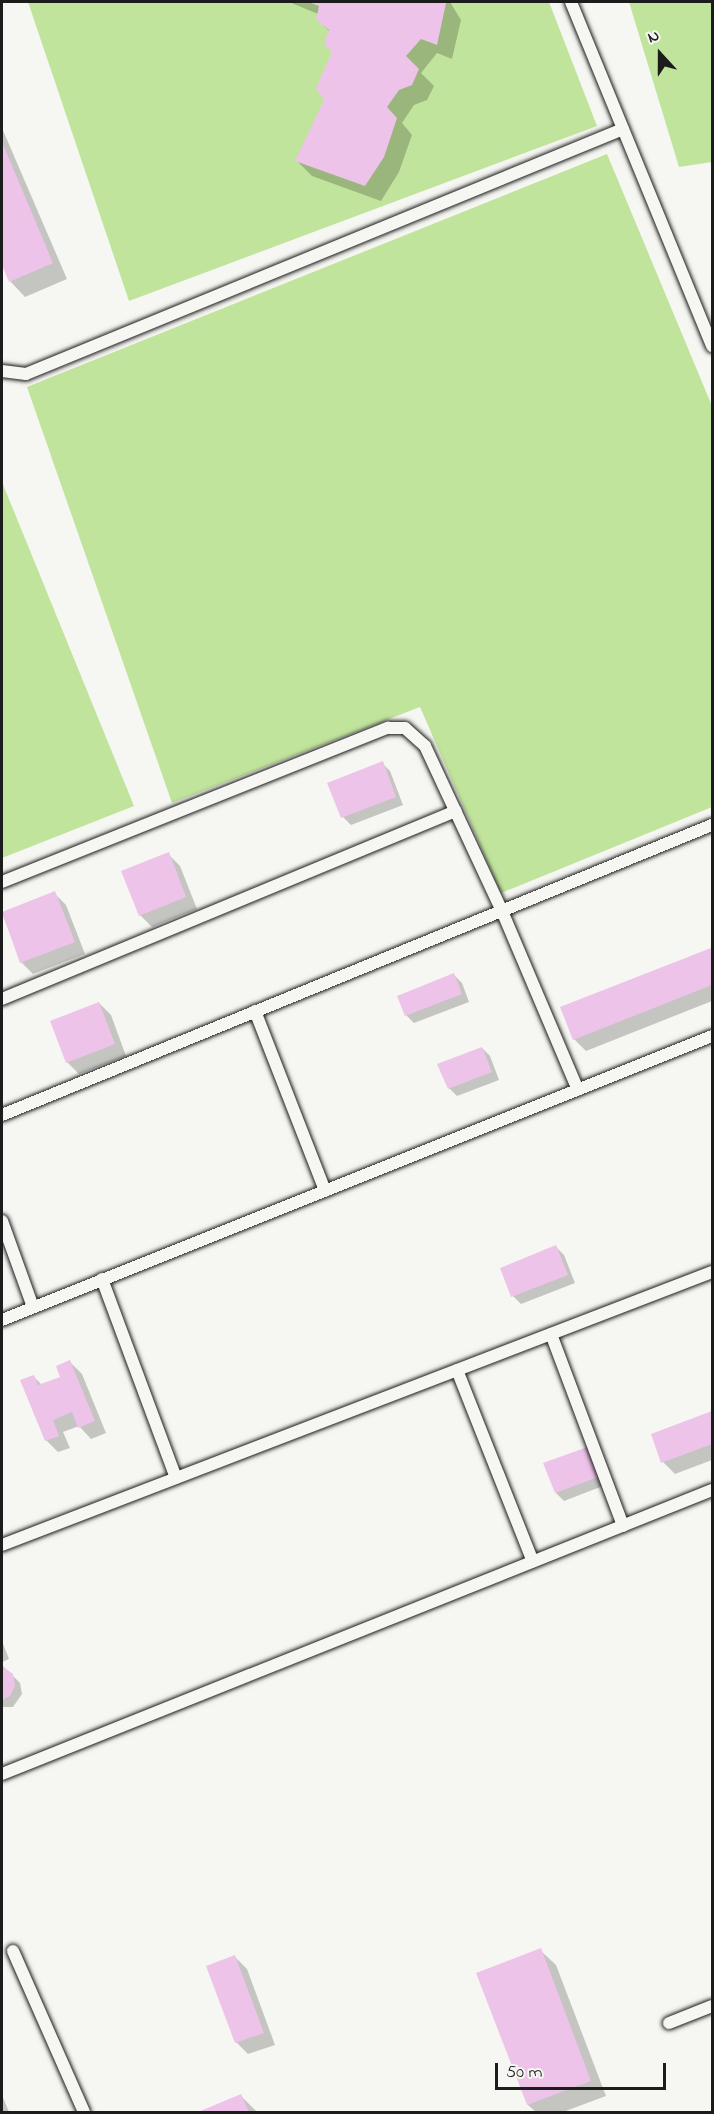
<!DOCTYPE html>
<style>
body{margin:0}
#map{position:relative;width:714px;height:2114px;overflow:hidden;background:#f6f6f2;font-family:"Indie Flower",sans-serif}
div>[style]{position:absolute}
.green>*{inset:0;background:#c1e49d}
.shadow>*{inset:0;background:#0003}
.building>*{inset:0;background:#eec3e9}
.roads{filter:drop-shadow(0 0 2px #1c1c1c) drop-shadow(0 0 2px #1c1c1c)}
.service>*{height:12px;margin:-6px;padding:0 6px;transform-origin:6px;border-radius:6px;background:#f6f6f2}
span{translate:-50% -50%;white-space:nowrap;text-align:center;line-height:1.15;-webkit-text-stroke:4.5px #f6f6f2;paint-order:stroke}
.frame{position:absolute;inset:0;border:3px solid #1c1c1c;pointer-events:none}
.north{position:absolute;left:630px;top:24px;width:60px;height:60px;-webkit-text-stroke:4px #f6f6f2;paint-order:stroke;rotate:339deg;font-size:16px;font-weight:700;line-height:24px;text-align:center;color:#1c1c1c}
.north::after{content:'';display:block;margin:auto;width:21px;height:27px;background:#1c1c1c;clip-path:polygon(50% 0,100% 100%,50% 72%,0 100%)}
.scale{position:absolute;left:495px;top:2063px;width:171px;height:27px;box-sizing:border-box;border:3px solid #1c1c1c;border-top:0;padding-left:8px;font-size:18px;line-height:21px;white-space:nowrap;color:#1c1c1c;-webkit-text-stroke:4px #f6f6f2;paint-order:stroke}
</style>
<div id="map">
<div class="green">
<i style="clip-path:polygon(28px 2px,549px 2px,597px 126px,129px 301px)"></i>
<i style="clip-path:polygon(629px 2px,712px 2px,712px 162px,679px 167px)"></i>
<i style="clip-path:polygon(607px 154px,712px 406px,712px 807px,501px 893px,420px 707px,172px 803px,27px 387px)"></i>
<i style="clip-path:polygon(2px 482px,134px 806px,2px 858px)"></i>
</div>
<div class="shadow">
<i style="clip-path:polygon(289px 2px,450px 2px,461px 20px,452px 59px,437px 53px,421px 73px,434px 86px,427px 100px,414px 105px,402px 123px,412px 135px,399px 172px,381px 201px,312px 176px,297px 161px,325px 99px,334px 52px,330px 32px,317px 19px,318px 14px)"></i>
<i style="clip-path:polygon(2px 128px,67px 279px,25px 297px,10px 281px,2px 262px)"></i>
<i style="clip-path:polygon(382px 763px,390px 771px,403px 805px,351px 825px,343px 817px)"></i>
<i style="clip-path:polygon(168px 854px,180px 866px,197px 909px,152px 927px,140px 915px)"></i>
<i style="clip-path:polygon(54px 893px,66px 905px,85px 954px,33px 974px,21px 962px,2px 913px)"></i>
<i style="clip-path:polygon(711px 950px,712px 1001px,586px 1051px,574px 1039px)"></i>
<i style="clip-path:polygon(454px 975px,462px 983px,469px 1002px,414px 1023px,406px 1015px)"></i>
<i style="clip-path:polygon(99px 1003px,111px 1015px,126px 1056px,79px 1074px,67px 1062px)"></i>
<i style="clip-path:polygon(482px 1048px,490px 1056px,499px 1080px,457px 1096px,449px 1088px)"></i>
<i style="clip-path:polygon(556px 1247px,564px 1255px,575px 1283px,521px 1304px,513px 1296px)"></i>
<i style="clip-path:polygon(70px 1362px,82px 1374px,106px 1433px,91px 1439px,79px 1426px,63px 1432px,70px 1448px,58px 1452px,46px 1440px,33px 1376px,42px 1385px,62px 1377px)"></i>
<i style="clip-path:polygon(712px 1412px,712px 1460px,675px 1474px,663px 1462px,653px 1434px)"></i>
<i style="clip-path:polygon(589px 1448px,608px 1484px,564px 1501px,556px 1493px)"></i>
<i style="clip-path:polygon(2px 1641px,9px 1659px,2px 1662px)"></i>
<i style="clip-path:polygon(2px 1665px,20px 1683px,22px 1694px,13px 1707px,2px 1707px)"></i>
<i style="clip-path:polygon(540px 1950px,556px 1965px,606px 2096px,563px 2112px,536px 2112px,528px 2105px)"></i>
<i style="clip-path:polygon(235px 1957px,247px 1969px,275px 2045px,248px 2054px,236px 2042px)"></i>
<i style="clip-path:polygon(2px 2095px,9px 2112px,2px 2112px)"></i>
<i style="clip-path:polygon(241px 2096px,257px 2112px,201px 2112px)"></i>
</div>
<div class="building">
<i style="clip-path:polygon(308px 2px,446px 3px,437px 45px,421px 39px,406px 56px,419px 69px,412px 85px,399px 90px,387px 107px,397px 118px,384px 157px,365px 186px,295px 161px,324px 100px,316px 88px,332px 52px,324px 44px,329px 30px,316px 20px,319px 6px)"></i>
<i style="clip-path:polygon(2px 142px,53px 263px,9px 282px,2px 265px)"></i>
<i style="clip-path:polygon(383px 761px,396px 797px,341px 818px,327px 783px)"></i>
<i style="clip-path:polygon(169px 852px,186px 897px,139px 916px,121px 871px)"></i>
<i style="clip-path:polygon(55px 891px,75px 942px,20px 963px,2px 912px)"></i>
<i style="clip-path:polygon(711px 948px,712px 985px,573px 1040px,560px 1007px)"></i>
<i style="clip-path:polygon(454px 973px,462px 994px,405px 1016px,397px 996px)"></i>
<i style="clip-path:polygon(99px 1002px,115px 1044px,66px 1063px,50px 1021px)"></i>
<i style="clip-path:polygon(482px 1047px,492px 1072px,448px 1089px,437px 1064px)"></i>
<i style="clip-path:polygon(556px 1245px,568px 1275px,511px 1297px,500px 1268px)"></i>
<i style="clip-path:polygon(70px 1360px,95px 1421px,78px 1428px,72px 1412px,53px 1420px,59px 1436px,45px 1441px,20px 1380px,34px 1375px,38px 1385px,60px 1377px,56px 1366px)"></i>
<i style="clip-path:polygon(712px 1411px,712px 1444px,661px 1463px,651px 1434px)"></i>
<i style="clip-path:polygon(590px 1446px,601px 1476px,555px 1493px,543px 1463px)"></i>
<i style="clip-path:polygon(2px 1666px,13px 1674px,15px 1686px,10px 1696px,2px 1700px)"></i>
<i style="clip-path:polygon(541px 1948px,591px 2081px,527px 2105px,476px 1973px)"></i>
<i style="clip-path:polygon(235px 1955px,264px 2033px,235px 2043px,206px 1966px)"></i>
<i style="clip-path:polygon(241px 2094px,249px 2112px,198px 2112px)"></i>
</div>
<div class="roads">
<div class="service">
<i style="left:571px;top:2px;width:372px;rotate:67.7deg"></i>
<i style="left:2px;top:371px;width:24px;rotate:7deg"></i>
<i style="left:26px;top:374px;width:645px;rotate:-22.31deg"></i>
<i style="left:2px;top:882px;width:416px;rotate:-21.8deg"></i>
<i style="left:388px;top:728px;width:17px"></i>
<i style="left:405px;top:728px;width:27px;rotate:42deg"></i>
<i style="left:425px;top:746px;width:182px;rotate:65deg"></i>
<i style="left:502px;top:911px;width:194px;rotate:67deg"></i>
<i style="left:2px;top:999px;width:491px;rotate:-22.5deg"></i>
<i style="left:255px;top:1011px;width:193px;rotate:68.7deg"></i>
<i style="left:2px;top:1115px;width:767px;rotate:-22.22deg"></i>
<i style="left:2px;top:1221px;width:91px;rotate:70.2deg"></i>
<i style="left:102px;top:1279px;width:212px;rotate:69.6deg"></i>
<i style="left:2px;top:1320px;width:765px;rotate:-21.8deg"></i>
<i style="left:551px;top:1334px;width:205px;rotate:69.4deg"></i>
<i style="left:457px;top:1370px;width:206px;rotate:68.4deg"></i>
<i style="left:2px;top:1545px;width:761px;rotate:-21.03deg"></i>
<i style="left:2px;top:1774px;width:765px;rotate:-21.8deg"></i>
<i style="left:13px;top:1951px;width:176px;rotate:66.2deg"></i>
<i style="left:669px;top:2023px;width:46px;rotate:-21.6deg"></i>
</div>
</div>
<div class="frame"></div>
<div class="north">N</div>
<div class="scale">50 m</div>
</div>
